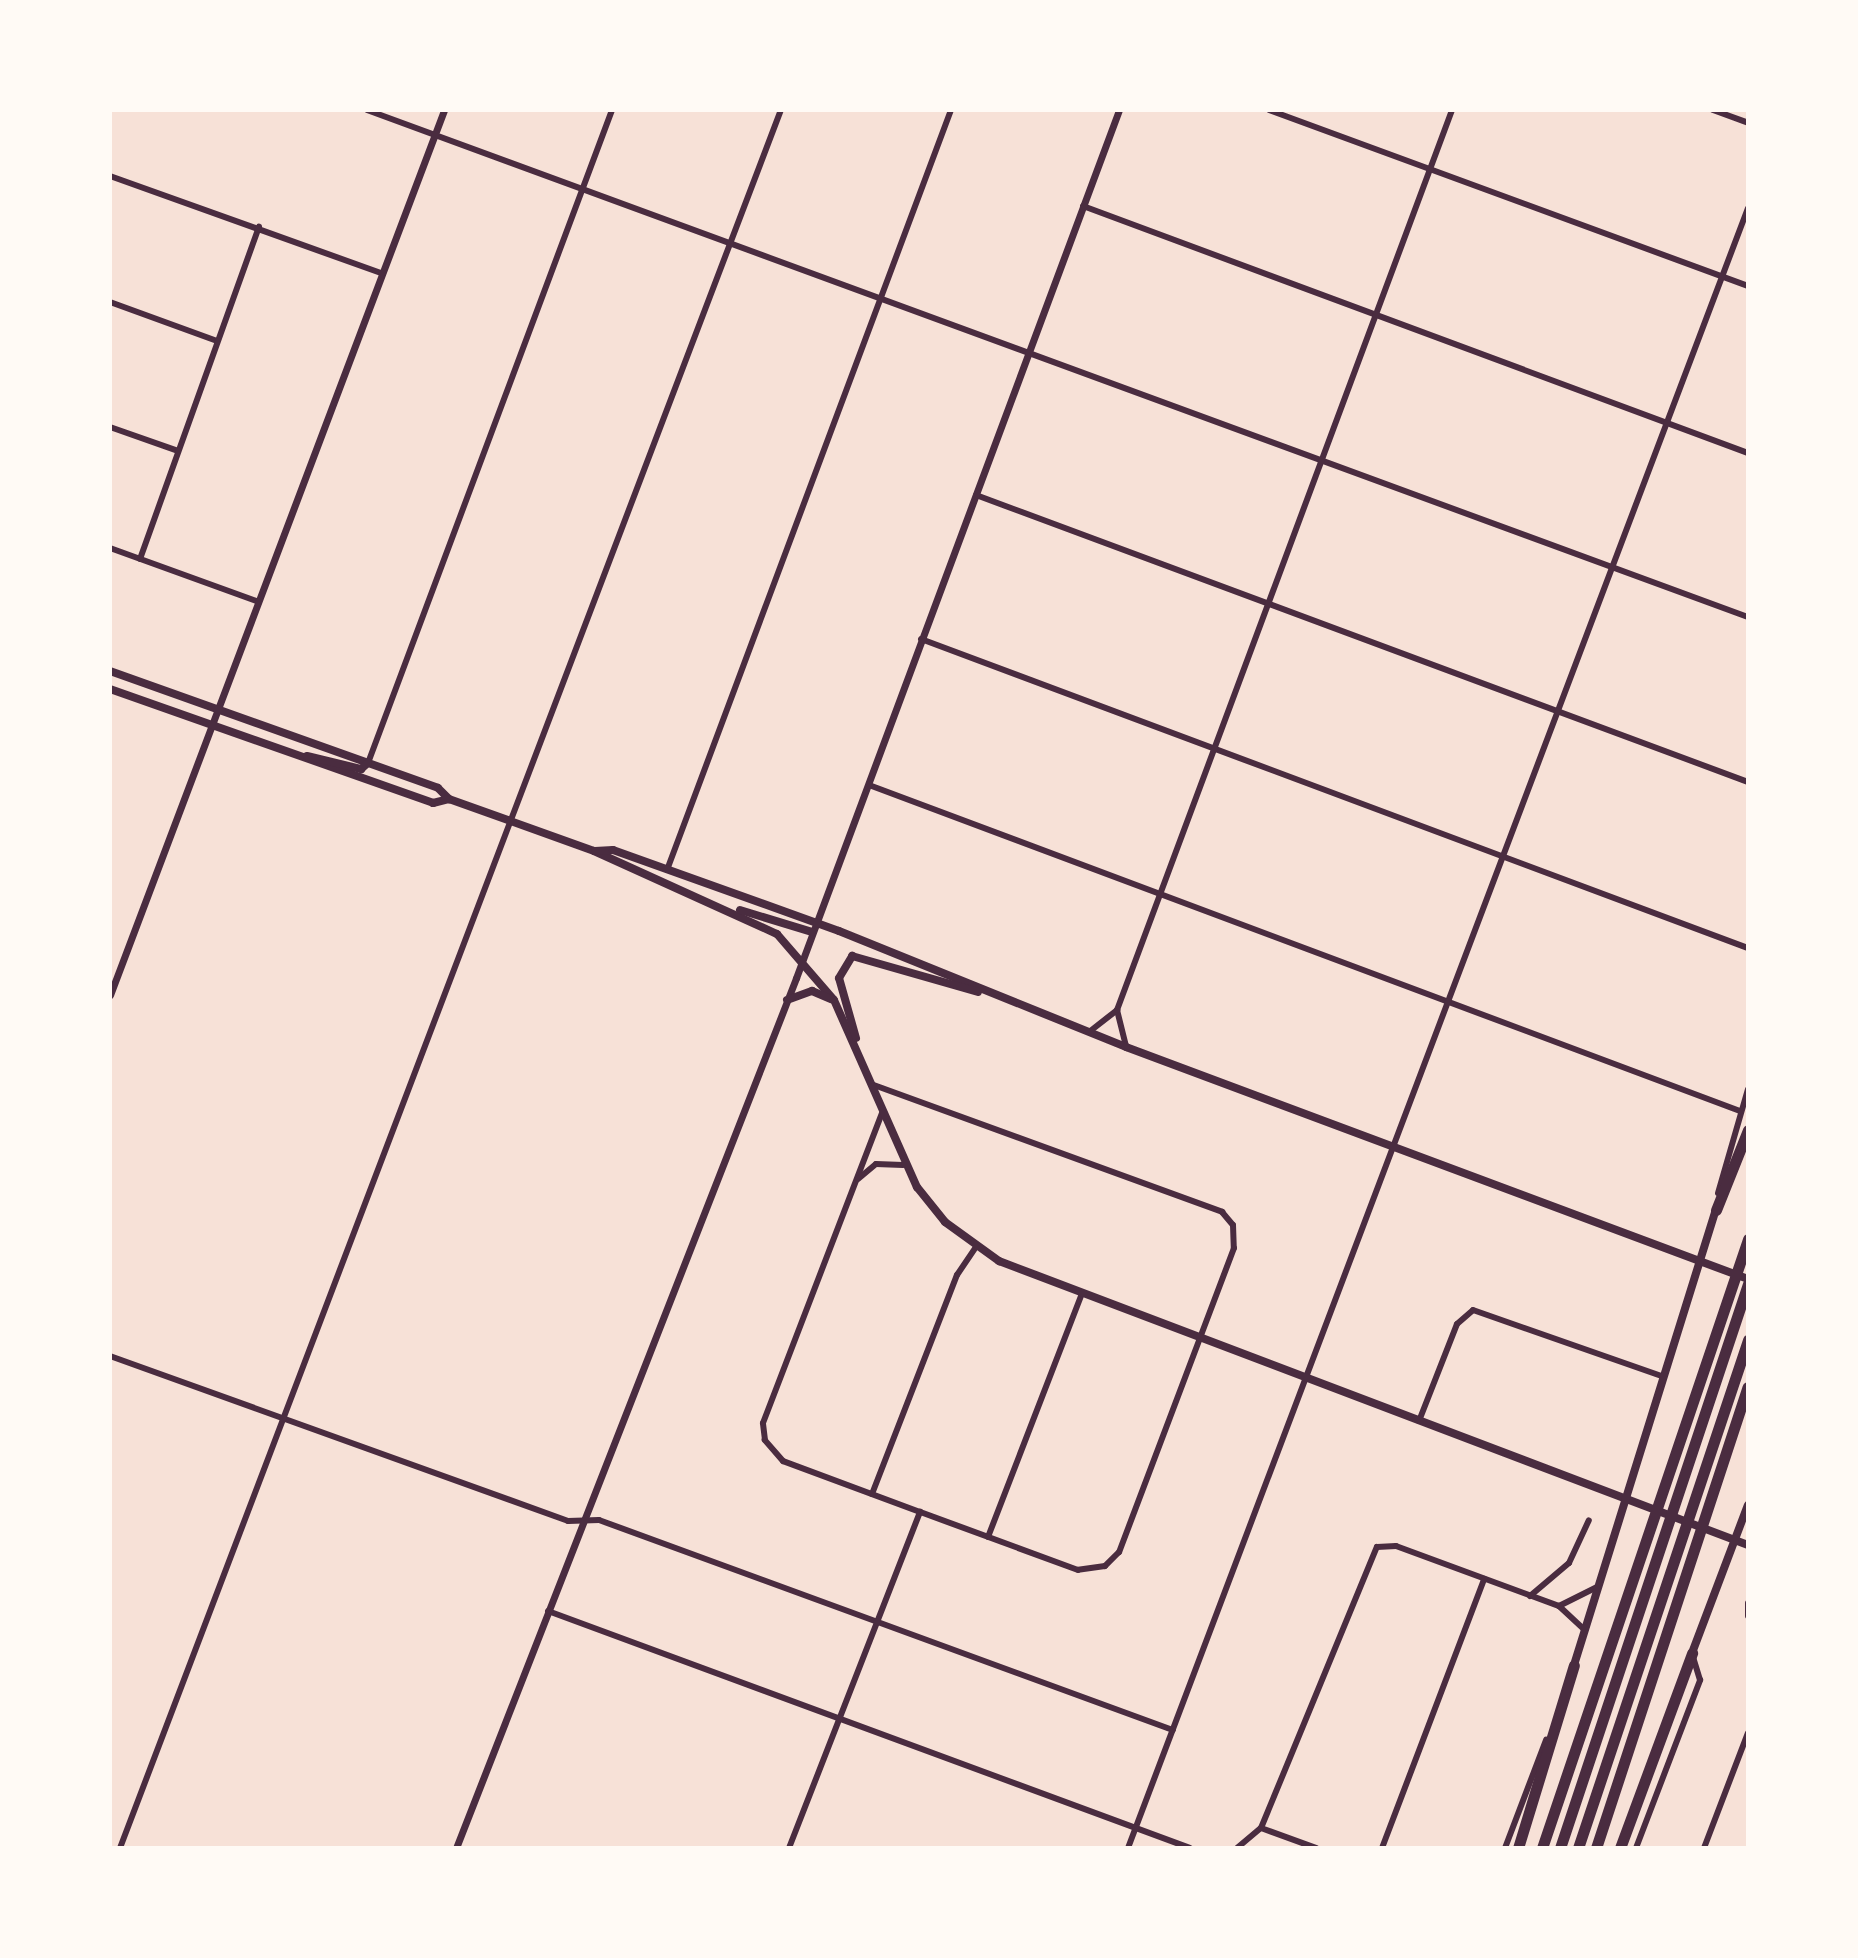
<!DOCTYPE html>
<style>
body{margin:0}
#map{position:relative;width:1858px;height:1958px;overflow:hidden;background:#f7e1d7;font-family:"Golos Text",sans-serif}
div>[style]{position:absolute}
.minor>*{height:6px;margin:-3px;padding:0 3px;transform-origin:3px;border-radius:3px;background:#4a2c40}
.tertiary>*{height:7px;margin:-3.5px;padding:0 3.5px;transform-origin:3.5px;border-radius:3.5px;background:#4a2c40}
.secondary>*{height:8px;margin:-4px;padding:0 4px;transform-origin:4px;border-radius:4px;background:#4a2c40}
.motorway>*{height:11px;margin:-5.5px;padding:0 5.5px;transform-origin:5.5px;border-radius:5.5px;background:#4a2c40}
span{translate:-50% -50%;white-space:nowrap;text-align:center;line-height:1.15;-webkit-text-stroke:6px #fffaf5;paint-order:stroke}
.frame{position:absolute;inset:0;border:112px solid #fffaf5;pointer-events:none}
</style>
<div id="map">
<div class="minor">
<i style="left:367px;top:110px;width:1471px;rotate:20.16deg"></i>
<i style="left:1269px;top:110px;width:510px;rotate:20.17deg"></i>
<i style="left:1713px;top:110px;width:37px;rotate:20deg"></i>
<i style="left:110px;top:176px;width:290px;rotate:19.7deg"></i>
<i style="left:1083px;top:206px;width:709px;rotate:20.38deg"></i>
<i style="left:110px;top:302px;width:114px;rotate:20deg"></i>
<i style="left:110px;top:427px;width:72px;rotate:19.4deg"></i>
<i style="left:976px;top:495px;width:824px;rotate:20.39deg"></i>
<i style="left:110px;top:548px;width:158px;rotate:19.9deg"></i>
<i style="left:140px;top:559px;width:353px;rotate:-70.3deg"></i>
<i style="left:921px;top:639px;width:883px;rotate:20.49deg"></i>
<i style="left:368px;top:763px;width:697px;rotate:-69.51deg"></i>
<i style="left:869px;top:785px;width:930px;rotate:20.52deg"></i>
<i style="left:667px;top:870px;width:811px;rotate:-69.51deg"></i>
<i style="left:1117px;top:1010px;width:38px;rotate:76deg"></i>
<i style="left:1089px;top:1032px;width:36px;rotate:-38deg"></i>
<i style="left:1117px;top:1010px;width:960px;rotate:-69.58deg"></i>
<i style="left:871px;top:1084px;width:374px;rotate:20deg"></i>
<i style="left:1222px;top:1212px;width:17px;rotate:50deg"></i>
<i style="left:1233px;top:1225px;width:23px;rotate:88deg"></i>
<i style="left:1234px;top:1248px;width:96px;rotate:110.7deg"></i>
<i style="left:1200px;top:1338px;width:229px;rotate:110.7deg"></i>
<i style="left:1119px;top:1552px;width:20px;rotate:135deg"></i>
<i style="left:1105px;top:1566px;width:27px;rotate:172deg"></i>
<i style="left:1078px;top:1570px;width:168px;rotate:-159.8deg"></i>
<i style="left:920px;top:1512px;width:146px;rotate:-159.6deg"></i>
<i style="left:783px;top:1461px;width:28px;rotate:-131deg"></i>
<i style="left:765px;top:1440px;width:17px;rotate:-97deg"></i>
<i style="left:763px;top:1423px;width:332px;rotate:-69deg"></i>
<i style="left:858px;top:1179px;width:23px;rotate:-40deg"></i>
<i style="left:876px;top:1164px;width:27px;rotate:2deg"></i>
<i style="left:1718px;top:1193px;width:108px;rotate:-73.9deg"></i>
<i style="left:110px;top:1356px;width:487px;rotate:19.8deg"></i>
<i style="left:568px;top:1521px;width:31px;rotate:-2deg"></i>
<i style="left:599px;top:1520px;width:611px;rotate:20.1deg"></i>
<i style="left:1419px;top:1421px;width:104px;rotate:-68.6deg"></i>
<i style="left:1457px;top:1324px;width:21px;rotate:-41deg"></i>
<i style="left:1473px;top:1310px;width:199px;rotate:19.3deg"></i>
<i style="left:872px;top:1494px;width:235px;rotate:-68.8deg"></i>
<i style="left:957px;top:1275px;width:34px;rotate:-56deg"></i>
<i style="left:988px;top:1537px;width:261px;rotate:-68.9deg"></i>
<i style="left:1530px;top:1596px;width:51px;rotate:-40.2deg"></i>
<i style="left:1569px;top:1563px;width:47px;rotate:-65.1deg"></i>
<i style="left:1748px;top:1603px;width:13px;rotate:90deg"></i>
<i style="left:1559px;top:1606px;width:42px;rotate:-26.6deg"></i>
<i style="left:548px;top:1611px;width:684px;rotate:20.26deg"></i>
<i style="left:1261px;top:1828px;width:59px;rotate:20deg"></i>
<i style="left:120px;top:1848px;width:1859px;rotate:-69.18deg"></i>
<i style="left:789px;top:1848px;width:361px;rotate:-68.7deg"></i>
<i style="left:1128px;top:1848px;width:1753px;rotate:-69.29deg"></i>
<i style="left:1237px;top:1848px;width:31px;rotate:-40deg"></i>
<i style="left:1261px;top:1828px;width:304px;rotate:-67.6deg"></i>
<i style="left:1377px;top:1547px;width:19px;rotate:-3deg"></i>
<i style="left:1396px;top:1546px;width:174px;rotate:20.2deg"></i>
<i style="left:1559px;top:1606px;width:35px;rotate:43deg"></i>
<i style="left:1382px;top:1848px;width:288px;rotate:-69.2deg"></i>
<i style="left:1505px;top:1848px;width:116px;rotate:-69.2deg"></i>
<i style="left:1636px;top:1848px;width:180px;rotate:-69.1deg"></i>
<i style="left:1700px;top:1680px;width:28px;rotate:-107deg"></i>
<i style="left:1704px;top:1848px;width:123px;rotate:-69.1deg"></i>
</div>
<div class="tertiary">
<i style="left:110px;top:995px;width:946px;rotate:-69.32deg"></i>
<i style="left:456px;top:1848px;width:934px;rotate:-68.65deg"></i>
<i style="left:796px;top:978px;width:926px;rotate:-69.59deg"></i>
</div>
<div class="secondary">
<i style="left:110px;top:671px;width:348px;rotate:19.6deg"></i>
<i style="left:438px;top:788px;width:16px;rotate:45deg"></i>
<i style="left:449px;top:799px;width:154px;rotate:19.7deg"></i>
<i style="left:594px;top:851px;width:201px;rotate:24.4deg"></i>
<i style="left:777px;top:934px;width:87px;rotate:49.2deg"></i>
<i style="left:834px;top:1000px;width:205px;rotate:66.1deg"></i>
<i style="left:917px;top:1187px;width:45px;rotate:51.3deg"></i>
<i style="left:945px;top:1222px;width:67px;rotate:35.8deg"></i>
<i style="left:999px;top:1261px;width:801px;rotate:20.77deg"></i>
<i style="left:110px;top:689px;width:343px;rotate:19.4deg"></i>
<i style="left:433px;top:803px;width:16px;rotate:-14deg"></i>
<i style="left:307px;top:756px;width:56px;rotate:13.5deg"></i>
<i style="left:361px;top:769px;width:9px;rotate:-41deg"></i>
<i style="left:595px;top:851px;width:18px;rotate:-3deg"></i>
<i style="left:613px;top:850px;width:240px;rotate:19.7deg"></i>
<i style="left:839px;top:931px;width:310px;rotate:22deg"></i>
<i style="left:1126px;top:1047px;width:664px;rotate:20.46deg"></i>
<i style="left:740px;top:910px;width:75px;rotate:17deg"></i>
<i style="left:787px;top:1000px;width:27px;rotate:-20deg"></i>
<i style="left:812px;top:991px;width:21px;rotate:23deg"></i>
<i style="left:856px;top:1038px;width:62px;rotate:-105.8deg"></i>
<i style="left:839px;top:978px;width:26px;rotate:-59deg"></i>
<i style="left:852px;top:956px;width:131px;rotate:15.9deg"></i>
<i style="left:1692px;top:1653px;width:158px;rotate:-69.3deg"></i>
<i style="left:1574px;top:1665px;width:477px;rotate:-72.7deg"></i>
</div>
<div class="motorway">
<i style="left:1716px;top:1210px;width:86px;rotate:-68.2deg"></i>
<i style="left:1518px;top:1848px;width:191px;rotate:-73deg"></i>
<i style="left:1542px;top:1848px;width:643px;rotate:-71.31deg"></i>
<i style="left:1560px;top:1848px;width:595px;rotate:-71.57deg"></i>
<i style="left:1578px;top:1848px;width:536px;rotate:-71.5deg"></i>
<i style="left:1596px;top:1848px;width:485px;rotate:-71.8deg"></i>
<i style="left:1620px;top:1848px;width:208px;rotate:-69.7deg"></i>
</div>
<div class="frame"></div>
</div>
